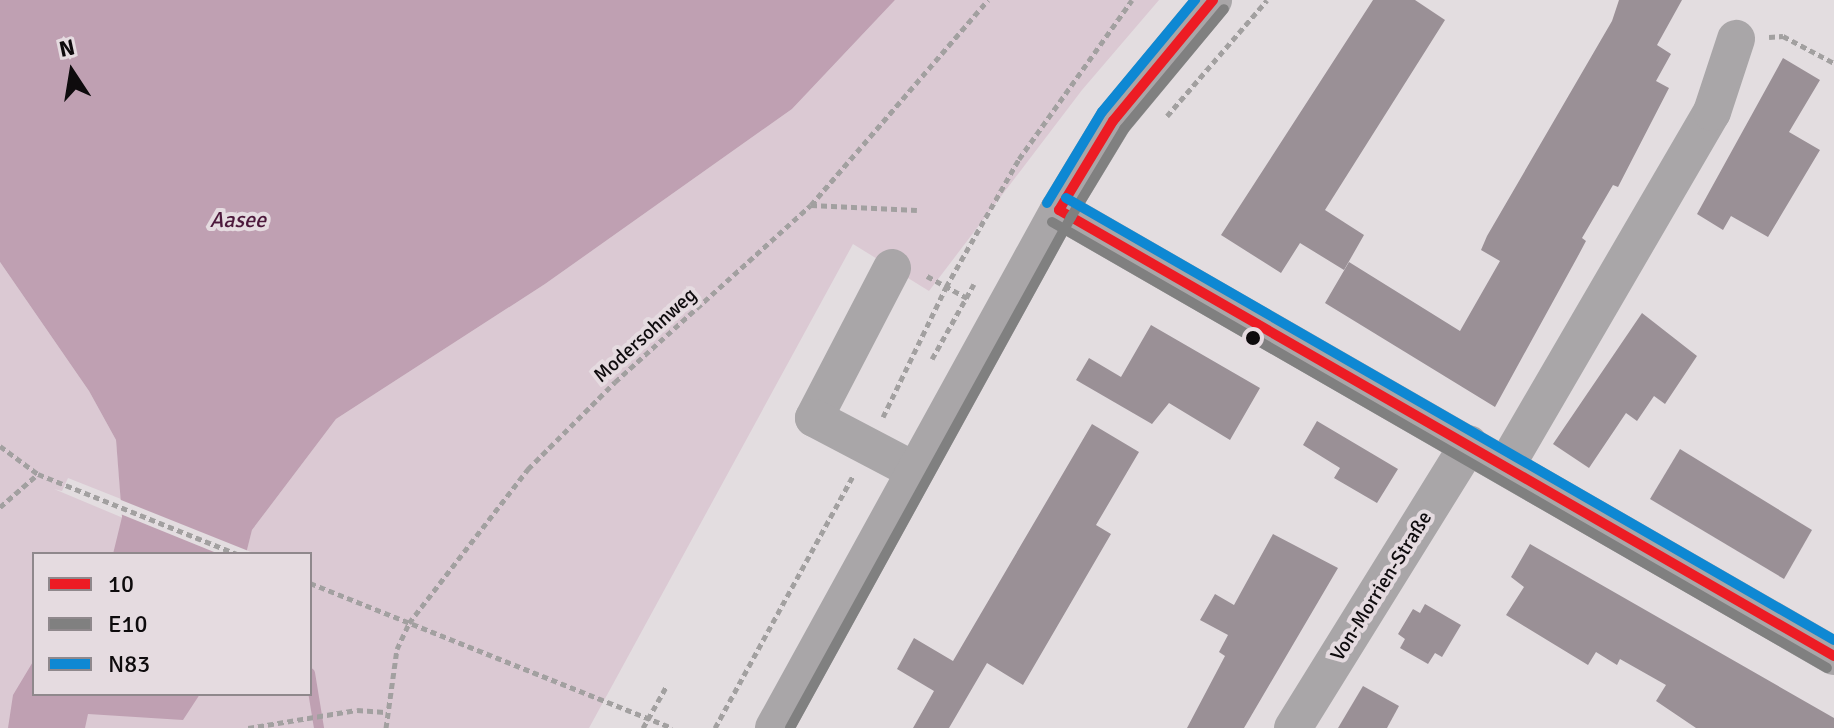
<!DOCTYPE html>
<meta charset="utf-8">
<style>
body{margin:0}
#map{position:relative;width:1834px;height:728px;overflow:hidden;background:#e3dde0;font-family:Signika,sans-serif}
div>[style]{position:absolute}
.green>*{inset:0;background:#dbc9d3}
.water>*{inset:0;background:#bfa0b2}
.pier>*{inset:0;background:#e3dde0}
.stream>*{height:10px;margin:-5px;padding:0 5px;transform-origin:5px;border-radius:5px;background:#bfa0b2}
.building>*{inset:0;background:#9a9096}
.path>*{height:5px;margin-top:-2.5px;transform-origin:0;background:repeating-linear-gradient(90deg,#a2a0a0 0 6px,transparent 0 10px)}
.minor>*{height:38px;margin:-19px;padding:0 19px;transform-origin:19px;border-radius:19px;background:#a9a6a8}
.bus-1>*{height:10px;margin:-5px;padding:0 5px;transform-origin:5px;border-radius:5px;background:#ed1c24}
.bus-2>*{height:10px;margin:-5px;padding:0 5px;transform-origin:5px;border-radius:5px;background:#808080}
.bus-3>*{height:10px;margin:-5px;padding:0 5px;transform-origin:5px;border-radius:5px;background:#0e88d3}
.dots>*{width:22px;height:22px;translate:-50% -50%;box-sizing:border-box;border:4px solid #e5dbe0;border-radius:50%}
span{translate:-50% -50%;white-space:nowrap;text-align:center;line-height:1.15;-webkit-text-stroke:8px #e5dbe0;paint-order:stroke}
.street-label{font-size:20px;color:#0e0b0d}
.water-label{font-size:22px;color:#4d193c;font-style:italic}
.legend{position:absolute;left:32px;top:552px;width:280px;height:144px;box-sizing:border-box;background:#e5dbe0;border:2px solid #8f888c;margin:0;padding:10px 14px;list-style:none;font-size:24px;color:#0e0b0d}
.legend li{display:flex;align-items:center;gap:16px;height:40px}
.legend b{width:40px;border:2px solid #8f888c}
.north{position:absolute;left:32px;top:32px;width:80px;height:80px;-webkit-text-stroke:6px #e5dbe0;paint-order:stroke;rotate:348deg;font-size:22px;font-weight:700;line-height:32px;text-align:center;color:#0e0b0d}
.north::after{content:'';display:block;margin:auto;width:28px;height:36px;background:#0e0b0d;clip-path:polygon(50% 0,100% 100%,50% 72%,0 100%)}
</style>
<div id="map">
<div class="green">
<i style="clip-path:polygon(895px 0,1159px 0,1082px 90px,929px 291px,853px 244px,589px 728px,0 728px,0 262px,89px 391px,116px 440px,121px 499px,68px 478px,62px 491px,54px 489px,209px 554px,34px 554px,34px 694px,310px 694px,310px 554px,246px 554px,252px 530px,336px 419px,545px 284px,792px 109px)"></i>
</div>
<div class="water">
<i style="clip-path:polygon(0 0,895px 0,792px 109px,545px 284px,336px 419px,252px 530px,246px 554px,113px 554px,122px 517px,116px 440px,89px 391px,0 262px)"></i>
<i style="clip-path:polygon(34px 660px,34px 694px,200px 694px,183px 720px,88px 714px,85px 728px,8px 728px,13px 695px)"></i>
</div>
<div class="pier">
<i style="clip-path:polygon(116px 498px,251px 552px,250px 554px,219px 554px,118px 513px)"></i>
</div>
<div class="stream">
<i style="left:310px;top:673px;width:56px;rotate:80.7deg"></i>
</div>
<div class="building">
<i style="clip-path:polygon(1373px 0,1415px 0,1445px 20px,1325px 210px,1364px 235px,1344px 270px,1300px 243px,1281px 273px,1221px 235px)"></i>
<i style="clip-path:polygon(1619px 0,1682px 0,1657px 45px,1671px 54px,1656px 81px,1669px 88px,1618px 187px,1613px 185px,1582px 238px,1586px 241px,1578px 256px,1495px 407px,1325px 303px,1349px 262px,1460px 331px,1500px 261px,1481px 250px,1487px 236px,1612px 21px)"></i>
<i style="clip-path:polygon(1783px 58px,1820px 80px,1789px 132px,1820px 150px,1768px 237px,1731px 216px,1723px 230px,1697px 214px)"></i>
<i style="clip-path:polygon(1642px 313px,1697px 356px,1665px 404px,1654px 396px,1637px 421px,1626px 413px,1589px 468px,1553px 444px)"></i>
<i style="clip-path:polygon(1151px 325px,1260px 388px,1230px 440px,1169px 403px,1152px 424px,1076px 380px,1089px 358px,1121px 377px)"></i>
<i style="clip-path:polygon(1317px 421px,1398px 469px,1377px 503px,1334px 478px,1340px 468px,1303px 445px)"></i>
<i style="clip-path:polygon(1092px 424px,1139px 452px,1096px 525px,1111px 534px,1023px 685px,987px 663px,949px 728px,913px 728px,934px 691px,897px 669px,914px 638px,953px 661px)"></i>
<i style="clip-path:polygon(1680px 449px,1812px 530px,1784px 579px,1650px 499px)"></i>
<i style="clip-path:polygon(1273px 534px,1338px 568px,1244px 728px,1187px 728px,1225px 656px,1219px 652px,1228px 635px,1200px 620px,1215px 594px,1234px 605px)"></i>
<i style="clip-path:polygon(1530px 544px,1834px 718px,1834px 728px,1696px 728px,1656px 701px,1666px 685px,1620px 659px,1617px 665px,1596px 652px,1588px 665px,1506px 615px,1524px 587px,1511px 577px)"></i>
<i style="clip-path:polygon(1425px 604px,1461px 625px,1442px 657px,1435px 653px,1428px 664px,1400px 648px,1405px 639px,1398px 634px,1413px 609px,1420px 613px)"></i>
<i style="clip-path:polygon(1363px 686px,1399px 706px,1387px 728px,1338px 728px)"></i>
</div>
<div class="path">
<i style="left:1769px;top:37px;width:14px;rotate:-4deg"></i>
<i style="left:1783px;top:36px;width:58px;rotate:27.9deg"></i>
<i style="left:1167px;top:116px;width:153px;rotate:-49.2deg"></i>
<i style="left:811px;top:205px;width:106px;rotate:2.7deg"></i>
<i style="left:927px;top:276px;width:46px;rotate:28.8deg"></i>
<i style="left:932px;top:359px;width:86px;rotate:-60.8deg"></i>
<i style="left:883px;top:417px;width:144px;rotate:-64.1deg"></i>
<i style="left:946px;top:287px;width:147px;rotate:-60.3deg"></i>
<i style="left:1019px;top:159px;width:195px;rotate:-54.6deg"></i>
<i style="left:0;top:446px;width:47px;rotate:36.4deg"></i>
<i style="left:38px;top:474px;width:214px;rotate:21.9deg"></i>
<i style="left:0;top:507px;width:50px;rotate:-41deg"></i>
<i style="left:310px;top:583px;width:390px;rotate:21.8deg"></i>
<i style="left:248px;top:728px;width:110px;rotate:-9.4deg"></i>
<i style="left:357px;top:710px;width:28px;rotate:4deg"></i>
<i style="left:386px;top:728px;width:80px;rotate:-82.1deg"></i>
<i style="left:397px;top:649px;width:29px;rotate:-65deg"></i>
<i style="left:409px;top:623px;width:195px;rotate:-52.3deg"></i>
<i style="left:528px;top:469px;width:123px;rotate:-45deg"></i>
<i style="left:615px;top:382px;width:264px;rotate:-42.1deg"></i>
<i style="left:811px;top:205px;width:271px;rotate:-49.2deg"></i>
<i style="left:643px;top:728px;width:47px;rotate:-60.7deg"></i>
<i style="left:715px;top:728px;width:287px;rotate:-61.3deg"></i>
</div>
<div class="minor">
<i style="left:1059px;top:210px;width:894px;rotate:29.92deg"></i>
<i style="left:892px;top:268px;width:169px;rotate:117.5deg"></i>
<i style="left:814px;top:418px;width:114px;rotate:27.7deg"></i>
<i style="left:1507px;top:464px;width:407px;rotate:-59.8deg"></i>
<i style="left:1712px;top:112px;width:77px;rotate:-71.8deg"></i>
<i style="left:774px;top:728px;width:591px;rotate:-61.18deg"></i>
<i style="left:1059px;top:210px;width:104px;rotate:-58.8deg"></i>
<i style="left:1113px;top:121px;width:157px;rotate:-50.4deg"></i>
<i style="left:1293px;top:728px;width:334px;rotate:-58.2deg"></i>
</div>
<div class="bus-1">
<i style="left:1059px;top:210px;width:894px;rotate:29.92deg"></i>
<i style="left:1059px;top:210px;width:104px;rotate:-58.8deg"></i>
<i style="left:1113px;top:121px;width:157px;rotate:-50.4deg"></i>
</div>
<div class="bus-2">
<i style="left:1052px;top:222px;width:894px;rotate:29.92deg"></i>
<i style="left:790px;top:728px;width:583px;rotate:-61.19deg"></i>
<i style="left:1071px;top:217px;width:103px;rotate:-58.9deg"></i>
<i style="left:1124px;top:129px;width:156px;rotate:-50.2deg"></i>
</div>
<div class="bus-3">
<i style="left:1066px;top:198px;width:886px;rotate:29.92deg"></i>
<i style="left:1047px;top:203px;width:106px;rotate:-58.9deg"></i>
<i style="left:1102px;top:112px;width:146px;rotate:-50.3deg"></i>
</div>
<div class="dots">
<i style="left:1253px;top:338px;background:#0e0b0d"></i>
</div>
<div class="street-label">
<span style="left:645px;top:335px;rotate:-42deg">Modersohnweg</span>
<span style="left:1381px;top:586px;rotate:-58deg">Von-Morrien-Straße</span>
</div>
<div class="water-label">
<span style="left:238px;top:220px">Aasee</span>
</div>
<ul class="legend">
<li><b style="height:10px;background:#ed1c24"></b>10</li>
<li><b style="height:10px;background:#808080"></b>E10</li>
<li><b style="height:10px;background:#0e88d3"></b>N83</li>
</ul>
<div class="north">N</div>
</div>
